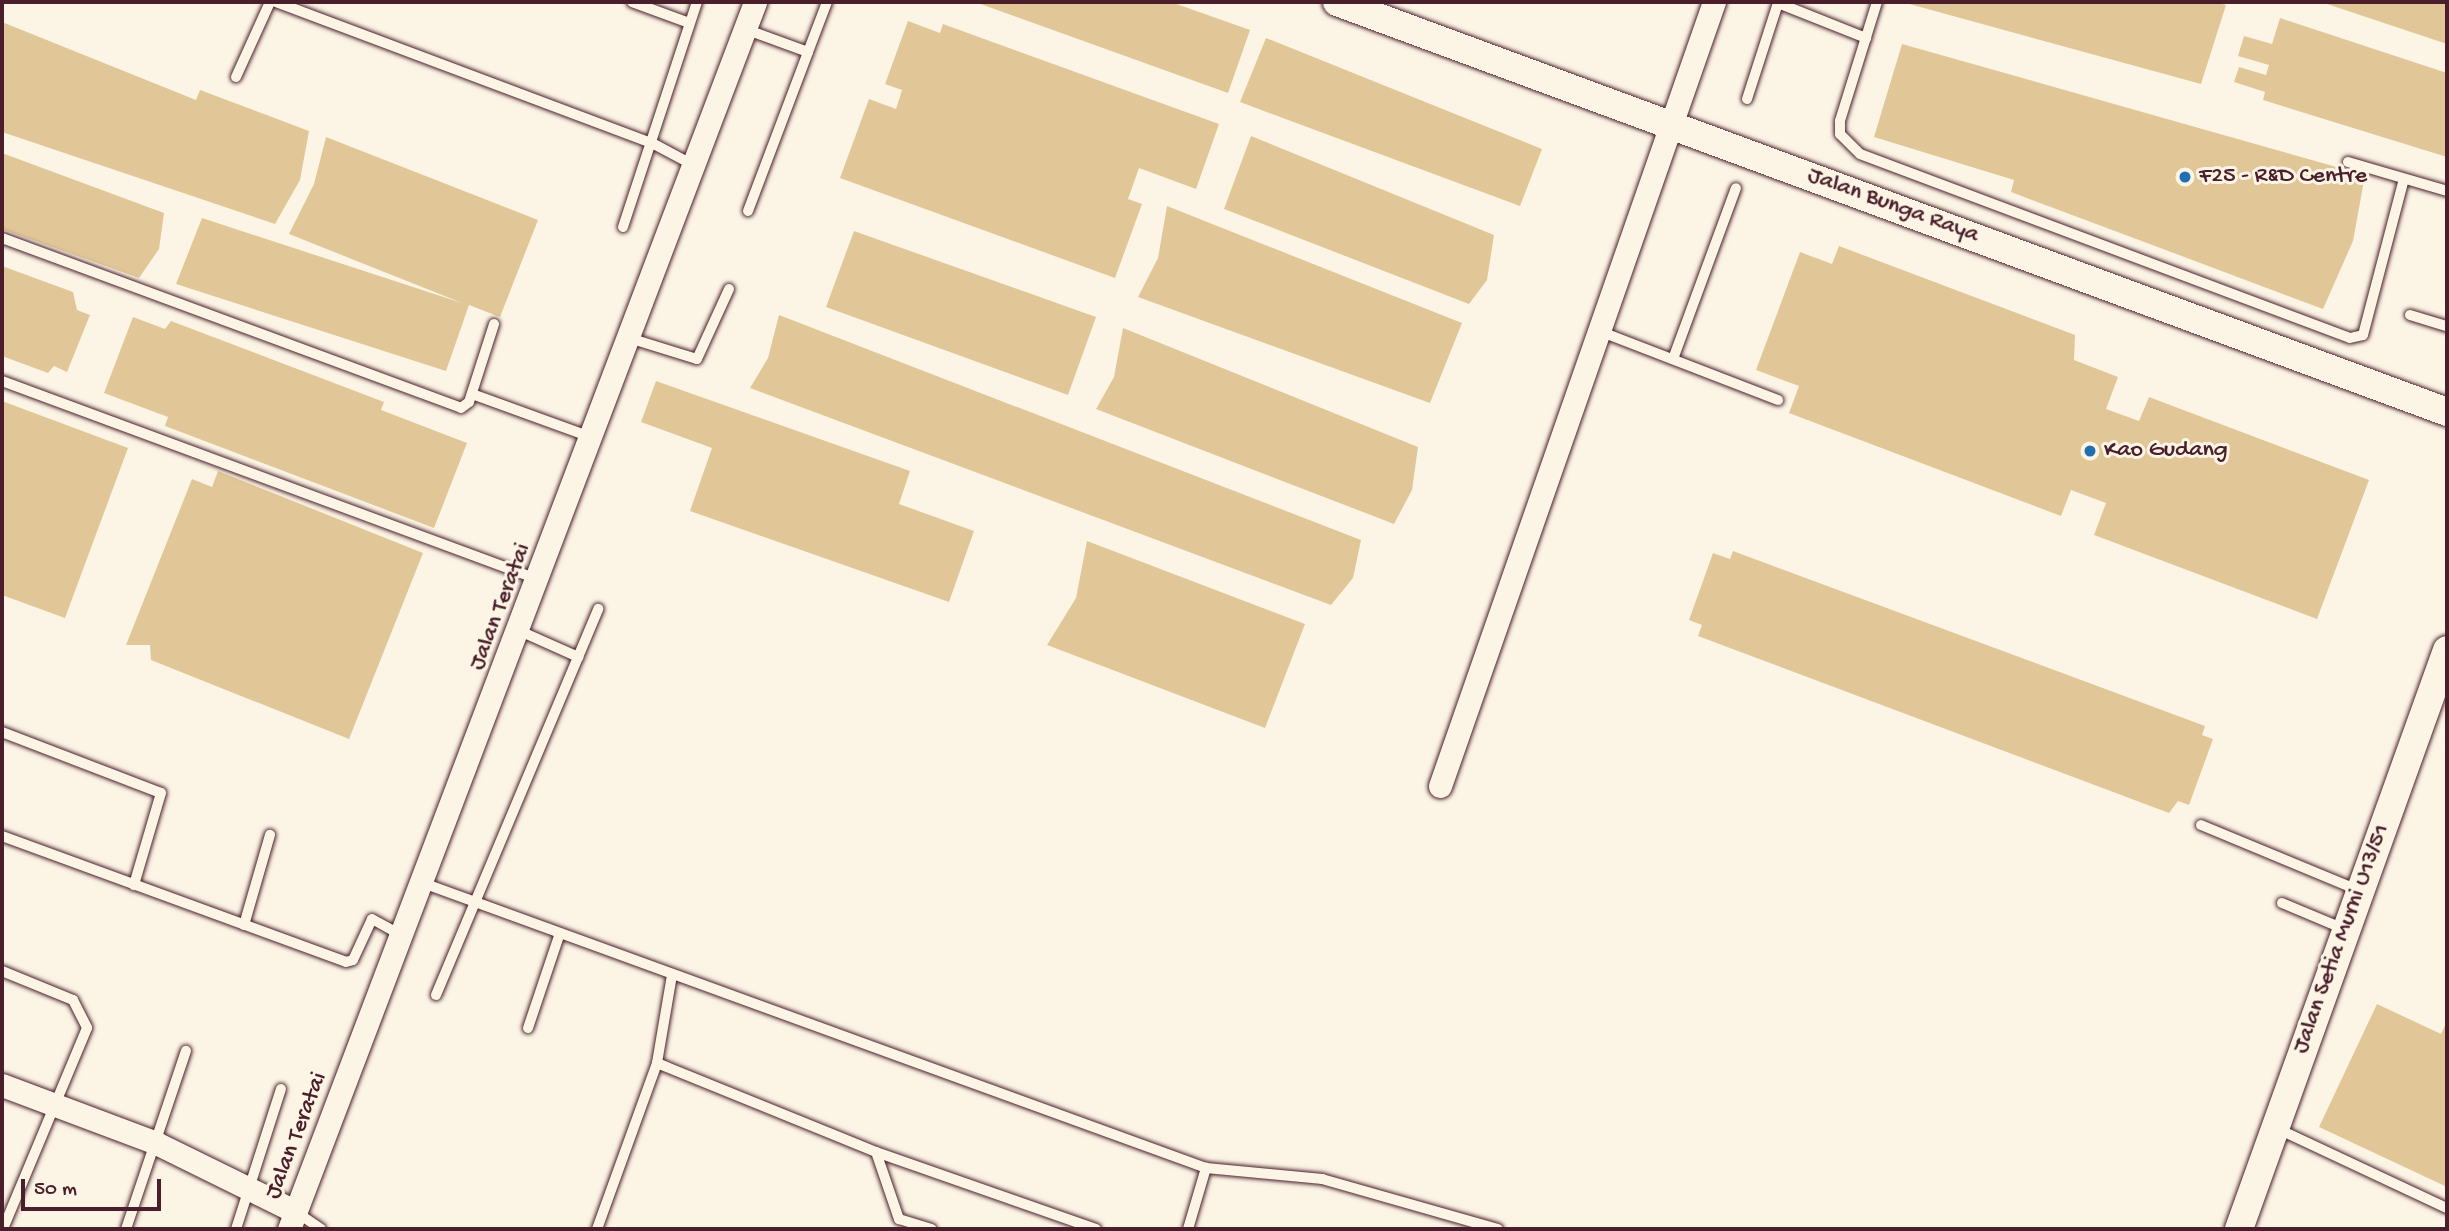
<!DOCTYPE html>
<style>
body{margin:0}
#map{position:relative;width:2449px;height:1231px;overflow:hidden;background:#fcf5e5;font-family:"Gochi Hand",sans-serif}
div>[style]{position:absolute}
.building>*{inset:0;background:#e1c797}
.roads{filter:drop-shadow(0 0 2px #4a1f2b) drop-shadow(0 0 2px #4a1f2b)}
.service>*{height:10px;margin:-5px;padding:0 5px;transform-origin:5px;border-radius:5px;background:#fcf5e5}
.minor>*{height:23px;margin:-11.5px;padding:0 11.5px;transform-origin:11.5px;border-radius:11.5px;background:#fcf5e5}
.tertiary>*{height:28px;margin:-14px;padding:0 14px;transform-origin:14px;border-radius:14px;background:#fcf5e5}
.dots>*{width:19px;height:19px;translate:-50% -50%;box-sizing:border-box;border:4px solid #fcf5e5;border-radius:50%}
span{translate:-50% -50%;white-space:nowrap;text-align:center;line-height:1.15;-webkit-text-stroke:6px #fcf5e5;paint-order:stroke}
.poi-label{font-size:24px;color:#4a1f2b}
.left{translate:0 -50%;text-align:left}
.street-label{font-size:24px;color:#4a1f2b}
.frame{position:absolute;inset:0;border:4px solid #4a1f2b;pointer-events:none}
.scale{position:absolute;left:21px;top:1179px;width:140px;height:32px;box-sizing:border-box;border:4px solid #4a1f2b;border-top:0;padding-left:9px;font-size:21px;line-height:24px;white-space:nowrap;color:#4a1f2b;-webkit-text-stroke:5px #fcf5e5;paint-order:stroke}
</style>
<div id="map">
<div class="building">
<i style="clip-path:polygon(975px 2px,1171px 2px,1250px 30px,1228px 93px)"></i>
<i style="clip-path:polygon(1902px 2px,2215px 2px,2226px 5px,2201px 84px)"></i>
<i style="clip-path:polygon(2321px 2px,2447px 2px,2447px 44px)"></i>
<i style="clip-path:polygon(2280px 18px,2447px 73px,2447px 157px,2263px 100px,2265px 92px,2234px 82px,2239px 67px,2266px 75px,2269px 65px,2238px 56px,2244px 36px,2272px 44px)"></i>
<i style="clip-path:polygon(908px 21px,940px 33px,943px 24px,1219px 124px,1196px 189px,1139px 168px,1128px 199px,1142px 204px,1115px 278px,840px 178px,869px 99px,896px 109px,902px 90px,885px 84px)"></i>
<i style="clip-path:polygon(2px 22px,196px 100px,200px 90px,309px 131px,300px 180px,275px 224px,2px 132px)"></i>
<i style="clip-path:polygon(1266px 38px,1542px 149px,1520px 206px,1240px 102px)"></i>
<i style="clip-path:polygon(1902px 44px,2365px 175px,2353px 241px,2323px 309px,2011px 192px,2014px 180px,1874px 137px)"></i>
<i style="clip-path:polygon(1251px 136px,1494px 235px,1487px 280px,1469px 304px,1224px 209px)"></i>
<i style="clip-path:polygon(326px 137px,538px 220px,500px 317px,469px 305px,446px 371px,176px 284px,202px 218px,462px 303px,289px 234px,314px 184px)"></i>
<i style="clip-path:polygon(2px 153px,164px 213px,159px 249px,139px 278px,2px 229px)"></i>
<i style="clip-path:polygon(1167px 206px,1462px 323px,1430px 403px,1138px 297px,1158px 258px)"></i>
<i style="clip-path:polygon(854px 231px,1096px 317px,1068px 395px,826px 307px)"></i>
<i style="clip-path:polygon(1839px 246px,2075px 335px,2074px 360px,2118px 377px,2106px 409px,2139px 421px,2149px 397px,2369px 480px,2317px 619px,2094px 535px,2106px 503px,2071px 490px,2061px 516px,1789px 413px,1799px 386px,1756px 370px,1800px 252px,1832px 264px)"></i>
<i style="clip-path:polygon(2px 266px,73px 292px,77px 310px,90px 315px,67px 372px,54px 366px,48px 373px,2px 356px)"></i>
<i style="clip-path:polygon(779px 315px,1361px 540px,1353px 578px,1331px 605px,750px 388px,768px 358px)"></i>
<i style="clip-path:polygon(133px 317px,165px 329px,171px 321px,384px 402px,381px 410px,467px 443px,434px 528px,165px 426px,168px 417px,104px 393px)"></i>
<i style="clip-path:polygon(1123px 328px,1418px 447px,1412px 490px,1394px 524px,1096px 409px,1114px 377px)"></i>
<i style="clip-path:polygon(656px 381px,910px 471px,899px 504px,974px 531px,949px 602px,690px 511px,712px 448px,641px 422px)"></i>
<i style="clip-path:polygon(2px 401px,128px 448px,65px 618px,2px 595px)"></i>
<i style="clip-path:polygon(218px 471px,423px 553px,349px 739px,151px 660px,150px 645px,126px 645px,192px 479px,212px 487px)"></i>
<i style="clip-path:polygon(1087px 541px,1305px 624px,1265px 728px,1047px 645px,1076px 598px)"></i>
<i style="clip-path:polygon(1733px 551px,2205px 726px,2202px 735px,2213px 739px,2189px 805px,2178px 801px,2169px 813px,1698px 636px,1702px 625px,1689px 620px,1713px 553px,1730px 559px)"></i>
<i style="clip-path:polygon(2377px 1004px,2441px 1034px,2447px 1021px,2447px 1187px,2319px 1127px)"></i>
</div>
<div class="roads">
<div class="service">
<i style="left:276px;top:2px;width:402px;rotate:20.6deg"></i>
<i style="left:652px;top:143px;width:47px;rotate:28.2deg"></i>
<i style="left:632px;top:2px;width:61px;rotate:20.2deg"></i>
<i style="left:1877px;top:2px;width:125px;rotate:107.3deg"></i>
<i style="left:1840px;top:121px;width:13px;rotate:90deg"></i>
<i style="left:1840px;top:134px;width:28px;rotate:45deg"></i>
<i style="left:1860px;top:154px;width:523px;rotate:20.58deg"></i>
<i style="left:2350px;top:338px;width:13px;rotate:-13deg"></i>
<i style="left:2363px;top:335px;width:161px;rotate:-75.3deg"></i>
<i style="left:745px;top:29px;width:67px;rotate:20.1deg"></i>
<i style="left:808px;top:52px;width:53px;rotate:-69.2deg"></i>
<i style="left:236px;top:77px;width:82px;rotate:-65.6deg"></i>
<i style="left:1747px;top:99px;width:101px;rotate:-72.1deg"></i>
<i style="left:1778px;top:3px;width:95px;rotate:21.7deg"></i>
<i style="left:2348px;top:162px;width:103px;rotate:16.3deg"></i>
<i style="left:748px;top:211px;width:170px;rotate:-69.3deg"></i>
<i style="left:623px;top:227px;width:237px;rotate:-71.8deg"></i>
<i style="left:2px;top:238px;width:489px;rotate:20.3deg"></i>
<i style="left:461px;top:408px;width:10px;rotate:-37deg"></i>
<i style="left:469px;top:402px;width:82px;rotate:-72.2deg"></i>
<i style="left:2410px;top:315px;width:39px;rotate:17deg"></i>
<i style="left:1599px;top:331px;width:192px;rotate:21.1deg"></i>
<i style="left:629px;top:338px;width:71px;rotate:17.2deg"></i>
<i style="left:697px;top:359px;width:77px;rotate:-65.4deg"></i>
<i style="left:1673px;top:359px;width:182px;rotate:-69.8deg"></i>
<i style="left:2px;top:381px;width:570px;rotate:20.31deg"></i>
<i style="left:472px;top:394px;width:127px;rotate:19.9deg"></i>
<i style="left:520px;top:631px;width:64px;rotate:24.1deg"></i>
<i style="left:2px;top:732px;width:170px;rotate:21deg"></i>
<i style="left:161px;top:793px;width:96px;rotate:106.4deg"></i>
<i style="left:2201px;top:825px;width:170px;rotate:22.5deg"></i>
<i style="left:2px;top:836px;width:366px;rotate:20.1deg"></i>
<i style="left:346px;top:962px;width:7px;rotate:-16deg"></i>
<i style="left:353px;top:960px;width:45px;rotate:-65.1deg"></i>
<i style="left:372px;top:919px;width:35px;rotate:29deg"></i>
<i style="left:423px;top:883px;width:833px;rotate:20deg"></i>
<i style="left:1206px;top:1168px;width:117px;rotate:5.4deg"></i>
<i style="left:1322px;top:1179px;width:183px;rotate:15.9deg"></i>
<i style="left:2282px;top:903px;width:67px;rotate:22.8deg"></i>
<i style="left:244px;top:925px;width:94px;rotate:-73.9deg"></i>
<i style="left:2px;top:971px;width:77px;rotate:22.2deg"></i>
<i style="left:73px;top:1000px;width:31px;rotate:63deg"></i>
<i style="left:87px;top:1028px;width:218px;rotate:112.7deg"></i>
<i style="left:672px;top:975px;width:89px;rotate:99.7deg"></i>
<i style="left:657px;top:1063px;width:236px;rotate:22.1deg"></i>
<i style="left:876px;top:1152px;width:71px;rotate:71.1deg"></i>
<i style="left:899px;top:1219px;width:34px;rotate:17deg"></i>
<i style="left:436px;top:995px;width:419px;rotate:-67.2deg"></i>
<i style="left:528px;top:1028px;width:100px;rotate:-71.4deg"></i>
<i style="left:2276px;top:1128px;width:189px;rotate:25.1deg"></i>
<i style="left:876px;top:1152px;width:233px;rotate:19.3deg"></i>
<i style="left:296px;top:1212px;width:30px;rotate:34deg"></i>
<i style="left:126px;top:1229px;width:188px;rotate:-71.4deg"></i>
<i style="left:236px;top:1229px;width:147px;rotate:-72.2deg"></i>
<i style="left:597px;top:1229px;width:177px;rotate:-70.1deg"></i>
<i style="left:1188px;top:1229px;width:64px;rotate:-73.6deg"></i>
</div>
<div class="minor">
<i style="left:1440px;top:786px;width:831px;rotate:-70.74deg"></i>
<i style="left:2px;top:1085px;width:165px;rotate:20.6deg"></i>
<i style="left:156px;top:1143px;width:156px;rotate:26.2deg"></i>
<i style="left:289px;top:1229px;width:1313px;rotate:-69.2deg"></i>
</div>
<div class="tertiary">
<i style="left:1337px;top:2px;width:1183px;rotate:20.27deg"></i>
<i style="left:2239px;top:1229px;width:615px;rotate:-70.24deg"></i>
</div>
</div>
<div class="dots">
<i style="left:2185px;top:177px;background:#1f6fb2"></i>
<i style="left:2090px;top:451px;background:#1f6fb2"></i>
</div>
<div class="poi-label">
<span class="left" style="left:2199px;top:177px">F25 - R&amp;D Centre</span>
<span class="left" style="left:2104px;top:451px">Kao Gudang</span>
</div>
<div class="street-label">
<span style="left:1893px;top:206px;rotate:20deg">Jalan Bunga Raya</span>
<span style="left:501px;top:607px;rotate:-69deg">Jalan Teratai</span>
<span style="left:2342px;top:939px;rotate:-70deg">Jalan Setia Murni U13/51</span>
<span style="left:297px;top:1136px;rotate:-69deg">Jalan Teratai</span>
</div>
<div class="frame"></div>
<div class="scale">50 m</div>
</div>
